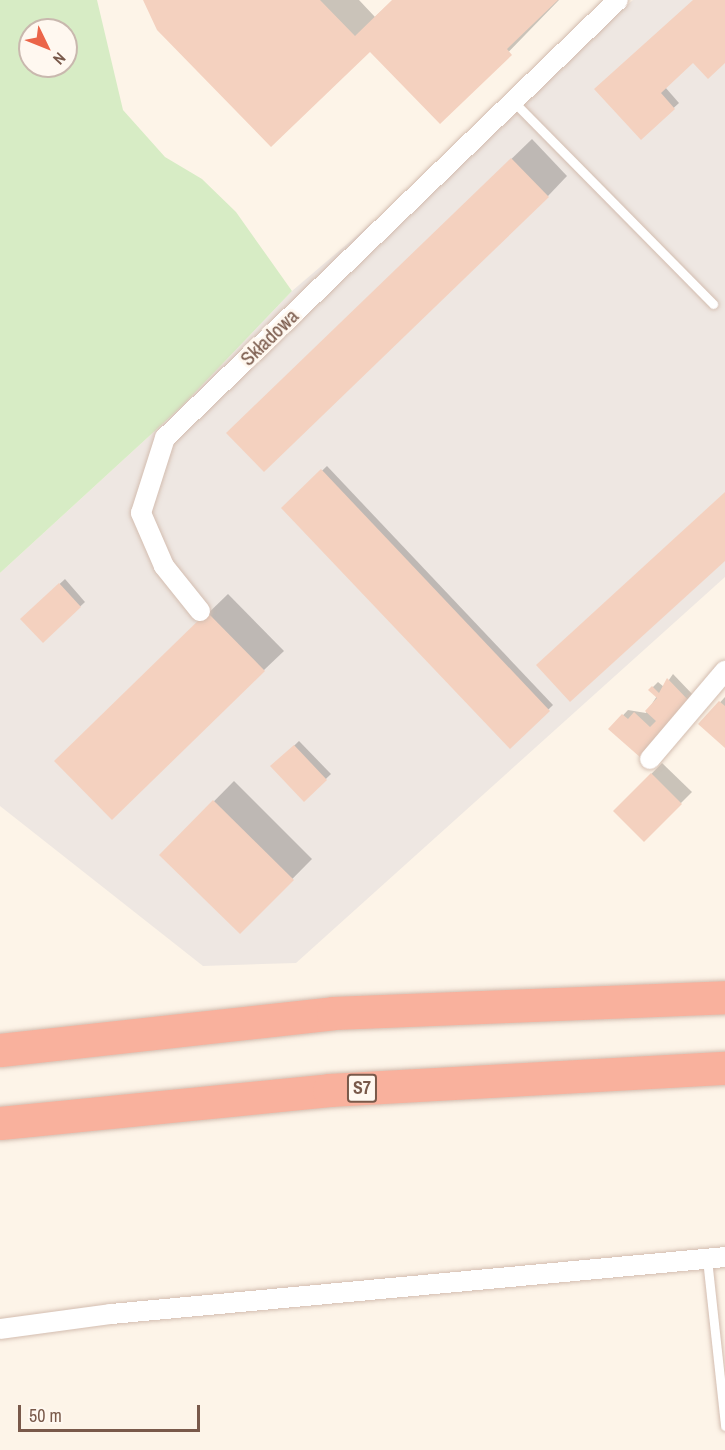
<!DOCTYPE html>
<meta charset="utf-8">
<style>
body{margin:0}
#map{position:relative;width:725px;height:1450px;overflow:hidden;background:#fdf4e8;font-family:"Archivo Narrow",sans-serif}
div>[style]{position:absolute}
.industrial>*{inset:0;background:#eee7e2}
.green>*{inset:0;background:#d7ecc5}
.shadow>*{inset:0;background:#0003}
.building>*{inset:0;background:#f4d1bf}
.roads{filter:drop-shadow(0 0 2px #d3bdb0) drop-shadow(0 0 2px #d3bdb0)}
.lane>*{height:9px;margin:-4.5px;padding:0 4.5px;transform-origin:4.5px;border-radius:4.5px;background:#fff}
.street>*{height:20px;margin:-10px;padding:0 10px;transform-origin:10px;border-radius:10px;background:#fff}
.highway>*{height:33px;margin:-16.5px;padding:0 16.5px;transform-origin:16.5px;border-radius:16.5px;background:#f9b19d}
span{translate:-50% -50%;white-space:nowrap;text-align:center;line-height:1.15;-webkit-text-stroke:6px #fff8f0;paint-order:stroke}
.shield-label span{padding:2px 4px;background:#fff8f0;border:2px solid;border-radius:4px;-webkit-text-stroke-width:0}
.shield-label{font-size:18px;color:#79594a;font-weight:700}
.street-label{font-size:20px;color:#79594a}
.north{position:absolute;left:18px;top:18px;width:60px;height:60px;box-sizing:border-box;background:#fff8f0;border:2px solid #c9b8ae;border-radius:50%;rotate:133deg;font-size:16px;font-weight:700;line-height:24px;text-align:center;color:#79594a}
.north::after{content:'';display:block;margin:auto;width:21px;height:27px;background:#eb6549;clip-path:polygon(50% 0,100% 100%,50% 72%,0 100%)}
.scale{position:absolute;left:18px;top:1405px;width:182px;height:27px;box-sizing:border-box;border:3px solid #79594a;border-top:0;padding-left:8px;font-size:18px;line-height:21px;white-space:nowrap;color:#79594a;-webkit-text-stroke:4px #fff8f0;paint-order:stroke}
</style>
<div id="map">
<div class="industrial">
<i style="clip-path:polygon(633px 0,725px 0,725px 577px,296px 963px,203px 966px,0 806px,0 573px,182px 406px,292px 291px)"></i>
</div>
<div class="green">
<i style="clip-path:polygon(evenodd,0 0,97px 0,123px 110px,165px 157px,202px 179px,236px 212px,292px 291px,182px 406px,0 573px,0 0,30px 30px,66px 30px,66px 66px,30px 66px,30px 30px)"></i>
</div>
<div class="shadow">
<i style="clip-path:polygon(145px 0,359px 0,375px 17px,393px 0,559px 0,460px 102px,370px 50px)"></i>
<i style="clip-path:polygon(694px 0,725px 0,725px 61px,693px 61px,665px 87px,679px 103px,641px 138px)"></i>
<i style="clip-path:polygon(532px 139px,567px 176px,548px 196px,248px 413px)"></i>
<i style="clip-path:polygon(327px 466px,553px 705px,510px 747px,283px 508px)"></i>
<i style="clip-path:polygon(65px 579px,85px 602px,43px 641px,22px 619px)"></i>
<i style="clip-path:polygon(228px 594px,284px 651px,264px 670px,76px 741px)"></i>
<i style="clip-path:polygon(673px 674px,695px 697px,646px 752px,610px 729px,628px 710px,646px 713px,657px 696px,650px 690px,658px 682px,664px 687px)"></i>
<i style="clip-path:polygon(725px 697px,725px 746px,700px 724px)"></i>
<i style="clip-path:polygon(299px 741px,331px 774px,304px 800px,273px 766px)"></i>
<i style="clip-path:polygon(662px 763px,692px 792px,644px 840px,615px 811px)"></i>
<i style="clip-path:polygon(234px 781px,312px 859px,240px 932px,161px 855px)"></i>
</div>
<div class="building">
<i style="clip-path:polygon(143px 0,320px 0,355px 36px,392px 0,558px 0,507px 49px,512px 55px,440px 124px,370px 52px,271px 147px,157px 30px)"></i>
<i style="clip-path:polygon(693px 0,725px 0,725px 63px,708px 79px,693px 63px,661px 93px,675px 109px,641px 140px,594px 89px)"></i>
<i style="clip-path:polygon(511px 158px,549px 197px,264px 472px,226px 433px)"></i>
<i style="clip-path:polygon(321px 469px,550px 711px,510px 749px,281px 508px)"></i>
<i style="clip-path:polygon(725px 492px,725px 561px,570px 702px,536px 665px)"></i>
<i style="clip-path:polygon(59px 583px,81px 607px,43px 643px,20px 619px)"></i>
<i style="clip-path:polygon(207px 612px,265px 671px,112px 820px,54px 761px)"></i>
<i style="clip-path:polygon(667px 678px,691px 703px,641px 758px,608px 729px,622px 714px,628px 719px,634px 712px,650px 727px,656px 721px,645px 711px,657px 698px,648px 690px,652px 686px,659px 693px)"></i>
<i style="clip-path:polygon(719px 701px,725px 706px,725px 748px,698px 724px)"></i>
<i style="clip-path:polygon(294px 745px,327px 780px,304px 802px,270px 766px)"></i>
<i style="clip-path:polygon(651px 773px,682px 804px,644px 842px,613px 811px)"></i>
<i style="clip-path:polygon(213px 800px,294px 880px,240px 934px,159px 855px)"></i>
</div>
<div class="roads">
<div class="lane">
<i style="left:513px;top:101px;width:285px;rotate:45.4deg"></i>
<i style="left:707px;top:1259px;width:168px;rotate:83.8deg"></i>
</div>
<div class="street">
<i style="left:200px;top:611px;width:58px;rotate:-128.7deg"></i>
<i style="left:164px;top:566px;width:58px;rotate:-113.5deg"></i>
<i style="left:141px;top:513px;width:79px;rotate:-72.3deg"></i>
<i style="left:165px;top:438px;width:630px;rotate:-44.04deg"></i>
<i style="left:650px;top:759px;width:116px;rotate:-49.6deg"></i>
<i style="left:0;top:1329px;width:112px;rotate:-7.7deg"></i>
<i style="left:111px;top:1314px;width:617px;rotate:-5.3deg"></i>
</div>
<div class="highway">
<i style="left:0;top:1050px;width:335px;rotate:-6.3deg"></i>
<i style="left:333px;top:1013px;width:392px;rotate:-2.3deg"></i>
<i style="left:0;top:1123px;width:331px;rotate:-5.7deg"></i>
<i style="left:329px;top:1090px;width:397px;rotate:-3.2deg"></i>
</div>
</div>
<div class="shield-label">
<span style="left:362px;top:1088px">S7</span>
</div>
<div class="street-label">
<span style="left:269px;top:337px;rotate:-44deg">Składowa</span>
</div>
<div class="north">N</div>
<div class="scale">50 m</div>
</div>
